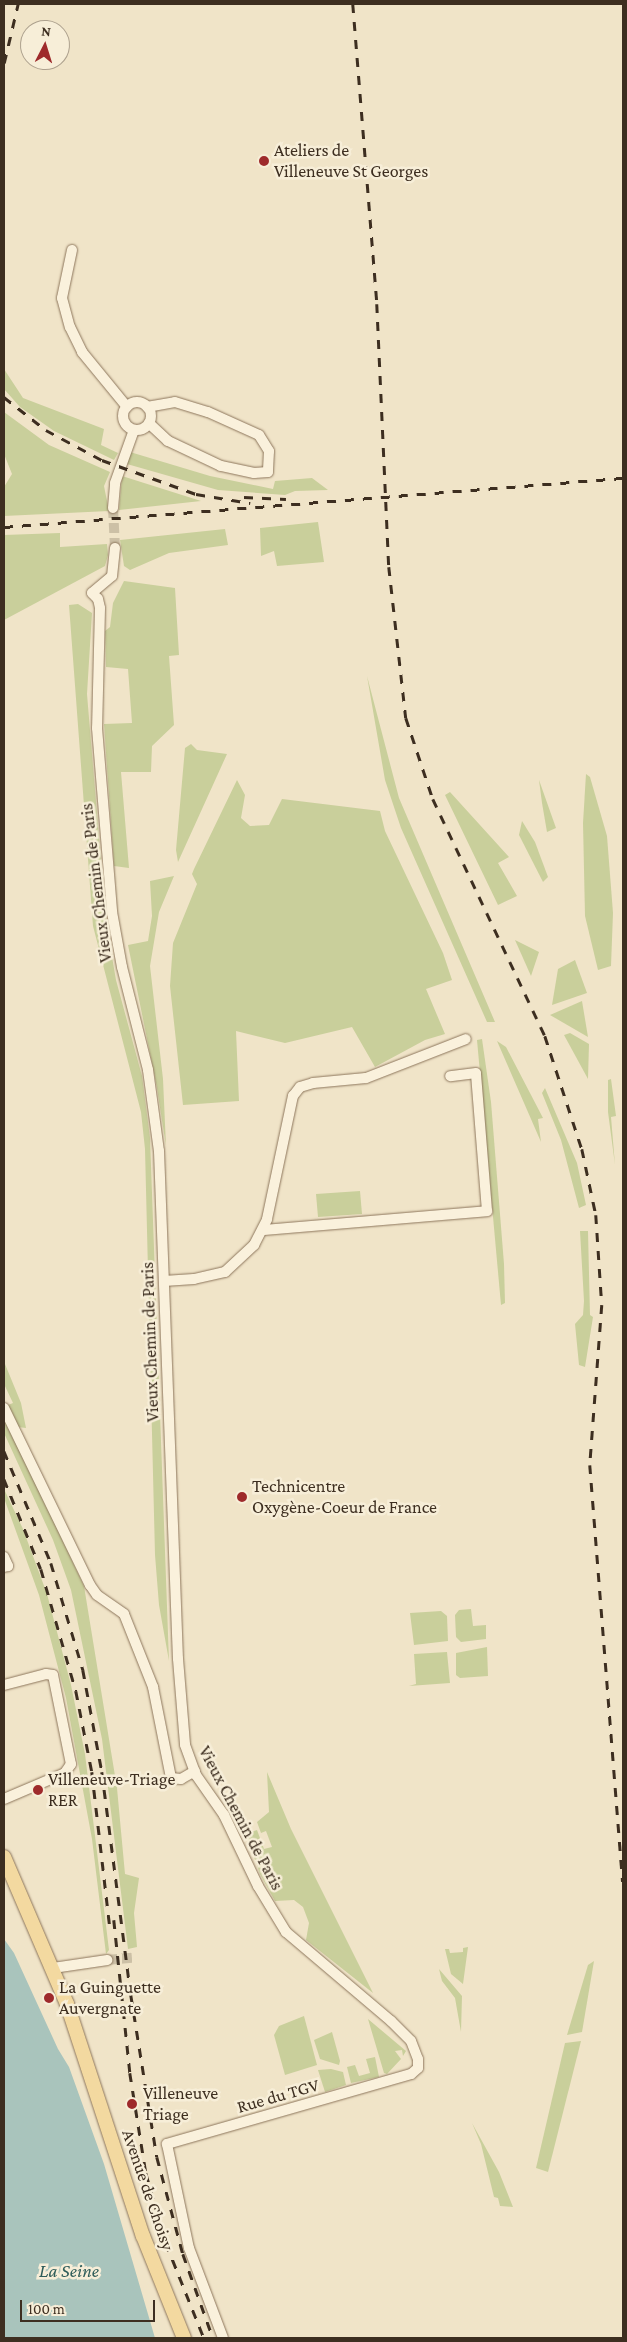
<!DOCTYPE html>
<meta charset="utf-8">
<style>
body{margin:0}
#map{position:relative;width:627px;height:2342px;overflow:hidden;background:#f0e4c8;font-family:"Crimson Pro",serif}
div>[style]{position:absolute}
.green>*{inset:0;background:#c9cf9b}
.water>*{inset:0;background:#a9c4bc}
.minor-tunnel>*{height:10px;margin-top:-5px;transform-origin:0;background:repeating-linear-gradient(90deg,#ccc0a6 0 10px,transparent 0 15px)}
.roads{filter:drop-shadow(0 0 1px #8d765c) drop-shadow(0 0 1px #8d765c)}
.minor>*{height:10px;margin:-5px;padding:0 5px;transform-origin:5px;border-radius:5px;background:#faf1dc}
.minor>.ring{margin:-5px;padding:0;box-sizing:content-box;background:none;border:10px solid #faf1dc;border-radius:50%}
.major>*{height:14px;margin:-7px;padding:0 7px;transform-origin:7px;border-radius:7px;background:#f3d9a0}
.rail>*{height:2.5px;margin-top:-1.25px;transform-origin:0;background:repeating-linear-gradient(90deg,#3d2e20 0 9px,transparent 0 18px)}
.dots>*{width:14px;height:14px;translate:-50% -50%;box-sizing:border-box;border:2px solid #f7eed8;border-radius:50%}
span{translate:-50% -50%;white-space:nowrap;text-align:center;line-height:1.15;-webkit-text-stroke:5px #f7eed8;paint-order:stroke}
.poi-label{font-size:18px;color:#3d2e20}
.left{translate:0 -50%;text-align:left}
.street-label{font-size:18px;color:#3d2e20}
.water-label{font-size:19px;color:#2f5d5a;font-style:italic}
.frame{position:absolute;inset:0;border:5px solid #3d2e20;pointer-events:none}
.north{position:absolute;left:20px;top:20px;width:50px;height:50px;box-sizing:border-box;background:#f7eed8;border:1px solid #ada18e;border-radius:50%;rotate:5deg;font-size:14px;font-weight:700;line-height:20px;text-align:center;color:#3d2e20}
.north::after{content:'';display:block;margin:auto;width:18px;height:22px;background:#9e2a2b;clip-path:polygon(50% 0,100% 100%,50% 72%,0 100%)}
.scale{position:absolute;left:20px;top:2300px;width:135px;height:22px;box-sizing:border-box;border:2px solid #3d2e20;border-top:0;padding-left:6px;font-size:15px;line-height:18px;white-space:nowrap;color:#3d2e20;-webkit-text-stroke:4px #f7eed8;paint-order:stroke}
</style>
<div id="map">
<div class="green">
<i style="clip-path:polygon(4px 369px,23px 398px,104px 429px,101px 445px,118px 453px,114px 460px,54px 431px,20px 407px,4px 389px)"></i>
<i style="clip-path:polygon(4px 412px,49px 445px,110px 472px,104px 486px,109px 511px,4px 516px,4px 487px,12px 474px,4px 454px)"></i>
<i style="clip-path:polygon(130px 452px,210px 476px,273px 489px,275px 481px,312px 478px,328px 490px,295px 491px,285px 495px,218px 490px,127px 464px)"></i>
<i style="clip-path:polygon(122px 476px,201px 501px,119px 510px)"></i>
<i style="clip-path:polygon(318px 522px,324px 562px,277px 566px,274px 551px,261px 556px,260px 528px)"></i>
<i style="clip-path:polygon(225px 529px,228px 545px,169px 553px,130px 570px,124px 566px,120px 540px)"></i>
<i style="clip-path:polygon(60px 533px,60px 547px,107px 544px,108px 555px,105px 566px,4px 620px,4px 535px)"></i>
<i style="clip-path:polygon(124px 581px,175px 588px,179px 655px,169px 656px,174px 725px,152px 746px,151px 772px,121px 772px,129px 868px,114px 866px,104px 724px,132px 723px,128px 669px,106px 667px,105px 631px,110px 627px,113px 603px)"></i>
<i style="clip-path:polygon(78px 604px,92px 613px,87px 694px,106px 922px,116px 980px,142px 1076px,150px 1138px,169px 1661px,159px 1605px,155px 1555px,145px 1149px,141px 1112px,93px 926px,69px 605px)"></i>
<i style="clip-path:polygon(367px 676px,399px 798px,495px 1022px,487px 1022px,401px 828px,385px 780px)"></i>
<i style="clip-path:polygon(191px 744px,197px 750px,227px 754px,178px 862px,176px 850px,185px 748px)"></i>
<i style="clip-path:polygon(586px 774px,590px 777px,607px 836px,613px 913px,611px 966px,598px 970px,585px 916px,583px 823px)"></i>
<i style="clip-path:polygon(237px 780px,245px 795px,241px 818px,250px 826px,269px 825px,282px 799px,380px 811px,385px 831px,443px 953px,452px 980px,426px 989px,445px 1034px,425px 1040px,375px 1067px,352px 1027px,285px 1043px,236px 1031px,239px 1101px,183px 1105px,170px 986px,173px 943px,197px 884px,192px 874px,194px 869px)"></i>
<i style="clip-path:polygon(539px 780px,556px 828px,547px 832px,542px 803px)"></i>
<i style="clip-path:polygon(450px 792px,509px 857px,498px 863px,517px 896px,498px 905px,445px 795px)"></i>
<i style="clip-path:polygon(522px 821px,535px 842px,548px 877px,543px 882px,519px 835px)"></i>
<i style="clip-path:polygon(174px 876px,159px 912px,150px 966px,163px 1079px,166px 1146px,157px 1088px,128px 945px,148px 941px,152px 916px,150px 881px)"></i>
<i style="clip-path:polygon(515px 940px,539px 952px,531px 976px)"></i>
<i style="clip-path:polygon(575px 960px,587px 993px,552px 1005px,558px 969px)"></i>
<i style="clip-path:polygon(582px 1001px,588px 1037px,550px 1015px)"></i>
<i style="clip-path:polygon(570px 1033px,589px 1044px,588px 1079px,564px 1035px)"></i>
<i style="clip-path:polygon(482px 1039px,491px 1102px,504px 1264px,505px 1303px,501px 1305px,477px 1040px)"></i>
<i style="clip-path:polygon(497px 1041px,506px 1047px,543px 1118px,538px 1119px,541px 1142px)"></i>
<i style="clip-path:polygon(611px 1079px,616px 1116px,611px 1117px,615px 1165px,608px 1112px,608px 1080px)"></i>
<i style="clip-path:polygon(545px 1088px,577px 1163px,586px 1205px,579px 1208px,561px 1140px,542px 1093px)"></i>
<i style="clip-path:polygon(360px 1191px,362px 1214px,318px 1217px,316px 1194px)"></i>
<i style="clip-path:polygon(580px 1231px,588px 1231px,590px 1315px,593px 1317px,585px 1367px,579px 1365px,575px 1324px,583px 1315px,584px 1301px)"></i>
<i style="clip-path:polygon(5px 1364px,21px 1403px,26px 1428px,18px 1427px,8px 1405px,13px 1403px,4px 1384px)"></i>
<i style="clip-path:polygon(4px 1416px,84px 1586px,117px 1788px,125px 1874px,139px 1878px,134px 1913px,137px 1947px,128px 1949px,102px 1739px,71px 1590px,53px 1540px,4px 1433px)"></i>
<i style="clip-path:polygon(4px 1489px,23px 1529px,47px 1594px,71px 1685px,85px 1754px,109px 1950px,106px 1954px,92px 1839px,66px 1698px,39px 1595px,4px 1498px)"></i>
<i style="clip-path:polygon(471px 1609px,473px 1626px,486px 1625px,486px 1639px,461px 1642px,456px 1637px,455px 1615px,459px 1610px)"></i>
<i style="clip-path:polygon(441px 1611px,447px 1616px,448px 1641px,414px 1645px,410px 1613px)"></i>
<i style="clip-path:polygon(487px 1647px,488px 1676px,460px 1678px,456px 1675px,456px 1653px)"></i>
<i style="clip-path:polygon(447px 1652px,450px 1683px,409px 1686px,416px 1684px,414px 1654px)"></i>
<i style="clip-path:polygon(267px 1772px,291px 1829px,373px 1993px,306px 1940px,309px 1923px,303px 1907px,294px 1900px,275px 1901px,260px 1874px,246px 1834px,257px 1830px,264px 1849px,272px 1847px,266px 1831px,261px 1833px,257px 1822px,269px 1812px)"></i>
<i style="clip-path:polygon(468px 1947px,463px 1984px,451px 1974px,445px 1949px,449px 1949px,450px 1953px,463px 1952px,463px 1948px)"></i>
<i style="clip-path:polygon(594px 1961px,582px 2032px,567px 2035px,588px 1965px)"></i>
<i style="clip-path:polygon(439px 1969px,462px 1996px,461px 2032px,455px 1998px,442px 1981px)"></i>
<i style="clip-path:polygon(304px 2016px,317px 2065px,285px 2075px,274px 2035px,279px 2026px)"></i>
<i style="clip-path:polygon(368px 2019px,406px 2051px,403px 2056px,402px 2050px,395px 2051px,401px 2059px,387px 2074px,384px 2073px)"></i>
<i style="clip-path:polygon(332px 2032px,340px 2061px,339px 2065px,320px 2059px,314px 2040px)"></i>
<i style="clip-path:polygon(581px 2041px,548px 2172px,536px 2168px,565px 2043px)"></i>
<i style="clip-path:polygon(375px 2057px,379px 2077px,351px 2083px,347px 2067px,355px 2065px,359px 2076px,370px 2073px,366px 2059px)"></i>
<i style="clip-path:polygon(331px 2069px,343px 2072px,346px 2085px,325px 2092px,318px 2070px)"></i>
<i style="clip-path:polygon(472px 2123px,499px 2172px,513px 2207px,500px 2206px,498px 2198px,494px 2197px,481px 2144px)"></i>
</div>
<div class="water">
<i style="clip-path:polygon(4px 1939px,14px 1953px,58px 2049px,69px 2067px,104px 2164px,155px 2338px,4px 2338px)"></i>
</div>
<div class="minor-tunnel">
<i style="left:113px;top:508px;width:40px;rotate:87.1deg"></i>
<i style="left:107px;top:1960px;width:25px;rotate:-5deg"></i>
</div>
<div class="roads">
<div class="minor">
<i style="left:72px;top:250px;width:49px;rotate:101.8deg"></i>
<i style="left:62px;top:298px;width:30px;rotate:75deg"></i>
<i style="left:70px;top:327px;width:28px;rotate:64deg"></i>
<i style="left:82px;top:352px;width:71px;rotate:50.7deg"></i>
<i class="ring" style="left:123px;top:402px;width:18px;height:18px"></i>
<i style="left:147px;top:407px;width:28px;rotate:-10deg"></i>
<i style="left:175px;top:402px;width:34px;rotate:17deg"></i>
<i style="left:208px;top:412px;width:56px;rotate:24.3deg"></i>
<i style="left:259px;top:435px;width:19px;rotate:58deg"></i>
<i style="left:269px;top:451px;width:21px;rotate:93deg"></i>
<i style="left:268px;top:472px;width:14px;rotate:176deg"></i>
<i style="left:254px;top:473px;width:34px;rotate:-168deg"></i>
<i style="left:221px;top:466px;width:59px;rotate:-154.7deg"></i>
<i style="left:168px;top:441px;width:26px;rotate:-137deg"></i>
<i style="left:113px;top:508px;width:25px;rotate:-85deg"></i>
<i style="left:115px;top:483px;width:56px;rotate:-70.3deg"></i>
<i style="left:115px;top:548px;width:28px;rotate:96deg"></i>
<i style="left:112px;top:576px;width:26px;rotate:140deg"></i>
<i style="left:92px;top:593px;width:8px;rotate:45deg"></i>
<i style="left:98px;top:599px;width:9px;rotate:77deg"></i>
<i style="left:100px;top:608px;width:120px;rotate:91.4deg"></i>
<i style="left:97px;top:728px;width:185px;rotate:85.3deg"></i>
<i style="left:112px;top:912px;width:56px;rotate:79.7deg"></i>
<i style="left:122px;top:967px;width:106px;rotate:75.8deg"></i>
<i style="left:148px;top:1070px;width:82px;rotate:82.3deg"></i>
<i style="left:159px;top:1151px;width:508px;rotate:87.86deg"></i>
<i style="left:178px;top:1659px;width:86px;rotate:85.3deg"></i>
<i style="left:185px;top:1745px;width:32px;rotate:70deg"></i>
<i style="left:196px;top:1775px;width:49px;rotate:55deg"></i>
<i style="left:224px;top:1815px;width:79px;rotate:64.4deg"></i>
<i style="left:258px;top:1886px;width:54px;rotate:58.7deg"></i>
<i style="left:286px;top:1932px;width:138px;rotate:40.3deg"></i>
<i style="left:391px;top:2021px;width:28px;rotate:45deg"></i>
<i style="left:411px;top:2041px;width:19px;rotate:69deg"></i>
<i style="left:418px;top:2059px;width:9px;rotate:90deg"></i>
<i style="left:418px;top:2068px;width:9px;rotate:139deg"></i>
<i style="left:411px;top:2074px;width:254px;rotate:164deg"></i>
<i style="left:167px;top:2144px;width:106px;rotate:78.1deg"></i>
<i style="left:189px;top:2248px;width:96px;rotate:69.3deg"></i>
<i style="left:263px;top:1230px;width:225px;rotate:-4.8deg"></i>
<i style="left:487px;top:1211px;width:138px;rotate:-94.6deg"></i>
<i style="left:476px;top:1073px;width:26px;rotate:173deg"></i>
<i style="left:164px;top:1281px;width:30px;rotate:-4deg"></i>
<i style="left:194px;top:1279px;width:32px;rotate:-13deg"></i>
<i style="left:225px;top:1272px;width:40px;rotate:-43deg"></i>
<i style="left:254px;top:1245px;width:29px;rotate:-63deg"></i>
<i style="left:267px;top:1219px;width:126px;rotate:-78.1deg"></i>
<i style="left:293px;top:1096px;width:11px;rotate:-52deg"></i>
<i style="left:300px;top:1087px;width:14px;rotate:-17deg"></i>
<i style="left:313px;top:1083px;width:53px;rotate:-5.4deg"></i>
<i style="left:366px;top:1078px;width:107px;rotate:-21.3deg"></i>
<i style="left:4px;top:1408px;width:197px;rotate:64.1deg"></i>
<i style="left:90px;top:1585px;width:12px;rotate:55deg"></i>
<i style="left:97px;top:1595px;width:33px;rotate:35deg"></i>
<i style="left:124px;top:1614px;width:79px;rotate:68.3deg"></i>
<i style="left:153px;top:1687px;width:93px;rotate:78.8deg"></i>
<i style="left:171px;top:1778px;width:10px;rotate:6deg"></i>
<i style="left:181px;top:1779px;width:16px;rotate:-30deg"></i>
<i style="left:4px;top:1557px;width:10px;rotate:66deg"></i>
<i style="left:8px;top:1566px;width:4px;rotate:166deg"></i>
<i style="left:4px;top:1685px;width:43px;rotate:-14.7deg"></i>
<i style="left:46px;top:1674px;width:7px;rotate:8deg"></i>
<i style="left:53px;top:1675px;width:91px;rotate:78.6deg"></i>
<i style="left:71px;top:1764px;width:11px;rotate:124deg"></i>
<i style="left:65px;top:1773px;width:66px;rotate:156.9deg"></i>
<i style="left:53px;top:1968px;width:55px;rotate:-8.4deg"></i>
</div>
<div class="major">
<i style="left:4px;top:1857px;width:160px;rotate:66.8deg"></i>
<i style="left:67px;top:2004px;width:244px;rotate:71.9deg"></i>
<i style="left:143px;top:2236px;width:110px;rotate:68.1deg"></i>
</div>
</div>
<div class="rail">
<i style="left:353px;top:4px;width:301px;rotate:85.4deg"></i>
<i style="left:377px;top:304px;width:263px;rotate:87.4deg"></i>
<i style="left:389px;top:567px;width:152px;rotate:83.6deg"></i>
<i style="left:406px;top:718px;width:85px;rotate:71.6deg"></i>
<i style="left:433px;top:799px;width:262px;rotate:64.7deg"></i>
<i style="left:545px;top:1036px;width:119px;rotate:71.9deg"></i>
<i style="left:582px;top:1149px;width:67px;rotate:78deg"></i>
<i style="left:596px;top:1215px;width:90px;rotate:86.2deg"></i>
<i style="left:602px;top:1305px;width:160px;rotate:94.3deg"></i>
<i style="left:590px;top:1465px;width:418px;rotate:85.5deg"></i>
<i style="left:4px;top:63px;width:61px;rotate:-76.7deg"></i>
<i style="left:4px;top:397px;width:53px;rotate:38.2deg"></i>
<i style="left:46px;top:430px;width:64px;rotate:28.2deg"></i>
<i style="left:102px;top:460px;width:100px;rotate:19.9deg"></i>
<i style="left:196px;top:494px;width:55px;rotate:9.5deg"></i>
<i style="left:244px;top:497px;width:42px;rotate:2.7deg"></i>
<i style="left:4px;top:527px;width:621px;rotate:-4.53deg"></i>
<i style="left:4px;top:1451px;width:121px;rotate:67.2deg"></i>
<i style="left:51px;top:1563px;width:112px;rotate:73.3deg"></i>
<i style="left:83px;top:1670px;width:104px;rotate:79.4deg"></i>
<i style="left:102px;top:1772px;width:225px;rotate:82.6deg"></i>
<i style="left:131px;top:1995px;width:164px;rotate:80.9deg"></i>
<i style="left:157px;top:2157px;width:100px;rotate:75deg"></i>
<i style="left:183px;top:2254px;width:89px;rotate:70.3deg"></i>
<i style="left:4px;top:1479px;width:97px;rotate:67.7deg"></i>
<i style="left:41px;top:1569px;width:127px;rotate:74deg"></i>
<i style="left:76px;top:1691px;width:83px;rotate:78.8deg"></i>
<i style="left:92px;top:1772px;width:157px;rotate:83.4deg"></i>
<i style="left:114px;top:1920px;width:154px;rotate:84deg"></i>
<i style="left:130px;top:2073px;width:101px;rotate:80.9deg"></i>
<i style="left:146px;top:2173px;width:73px;rotate:74.1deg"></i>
<i style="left:166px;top:2243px;width:102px;rotate:68.2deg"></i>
</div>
<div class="dots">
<i style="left:264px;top:161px;background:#9e2a2b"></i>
<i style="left:242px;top:1497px;background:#9e2a2b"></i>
<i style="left:38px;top:1790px;background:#9e2a2b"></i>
<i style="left:49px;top:1998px;background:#9e2a2b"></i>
<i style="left:132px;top:2104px;background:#9e2a2b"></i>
</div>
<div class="poi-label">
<span class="left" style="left:274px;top:161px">Ateliers de<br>Villeneuve St Georges</span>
<span class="left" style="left:252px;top:1497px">Technicentre<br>Oxygène-Coeur de France</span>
<span class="left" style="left:48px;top:1790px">Villeneuve-Triage<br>RER</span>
<span class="left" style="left:59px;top:1998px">La Guinguette<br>Auvergnate</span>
<span class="left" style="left:143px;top:2104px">Villeneuve<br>Triage</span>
</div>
<div class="street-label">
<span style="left:96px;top:883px;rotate:-97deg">Vieux Chemin de Paris</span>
<span style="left:150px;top:1342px;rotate:-92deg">Vieux Chemin de Paris</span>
<span style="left:241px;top:1818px;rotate:62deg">Vieux Chemin de Paris</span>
<span style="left:278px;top:2096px;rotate:-16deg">Rue du TGV</span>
<span style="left:148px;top:2190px;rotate:71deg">Avenue de Choisy</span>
</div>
<div class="water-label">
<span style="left:69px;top:2271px">La Seine</span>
</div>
<div class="frame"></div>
<div class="north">N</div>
<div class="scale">100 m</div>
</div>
